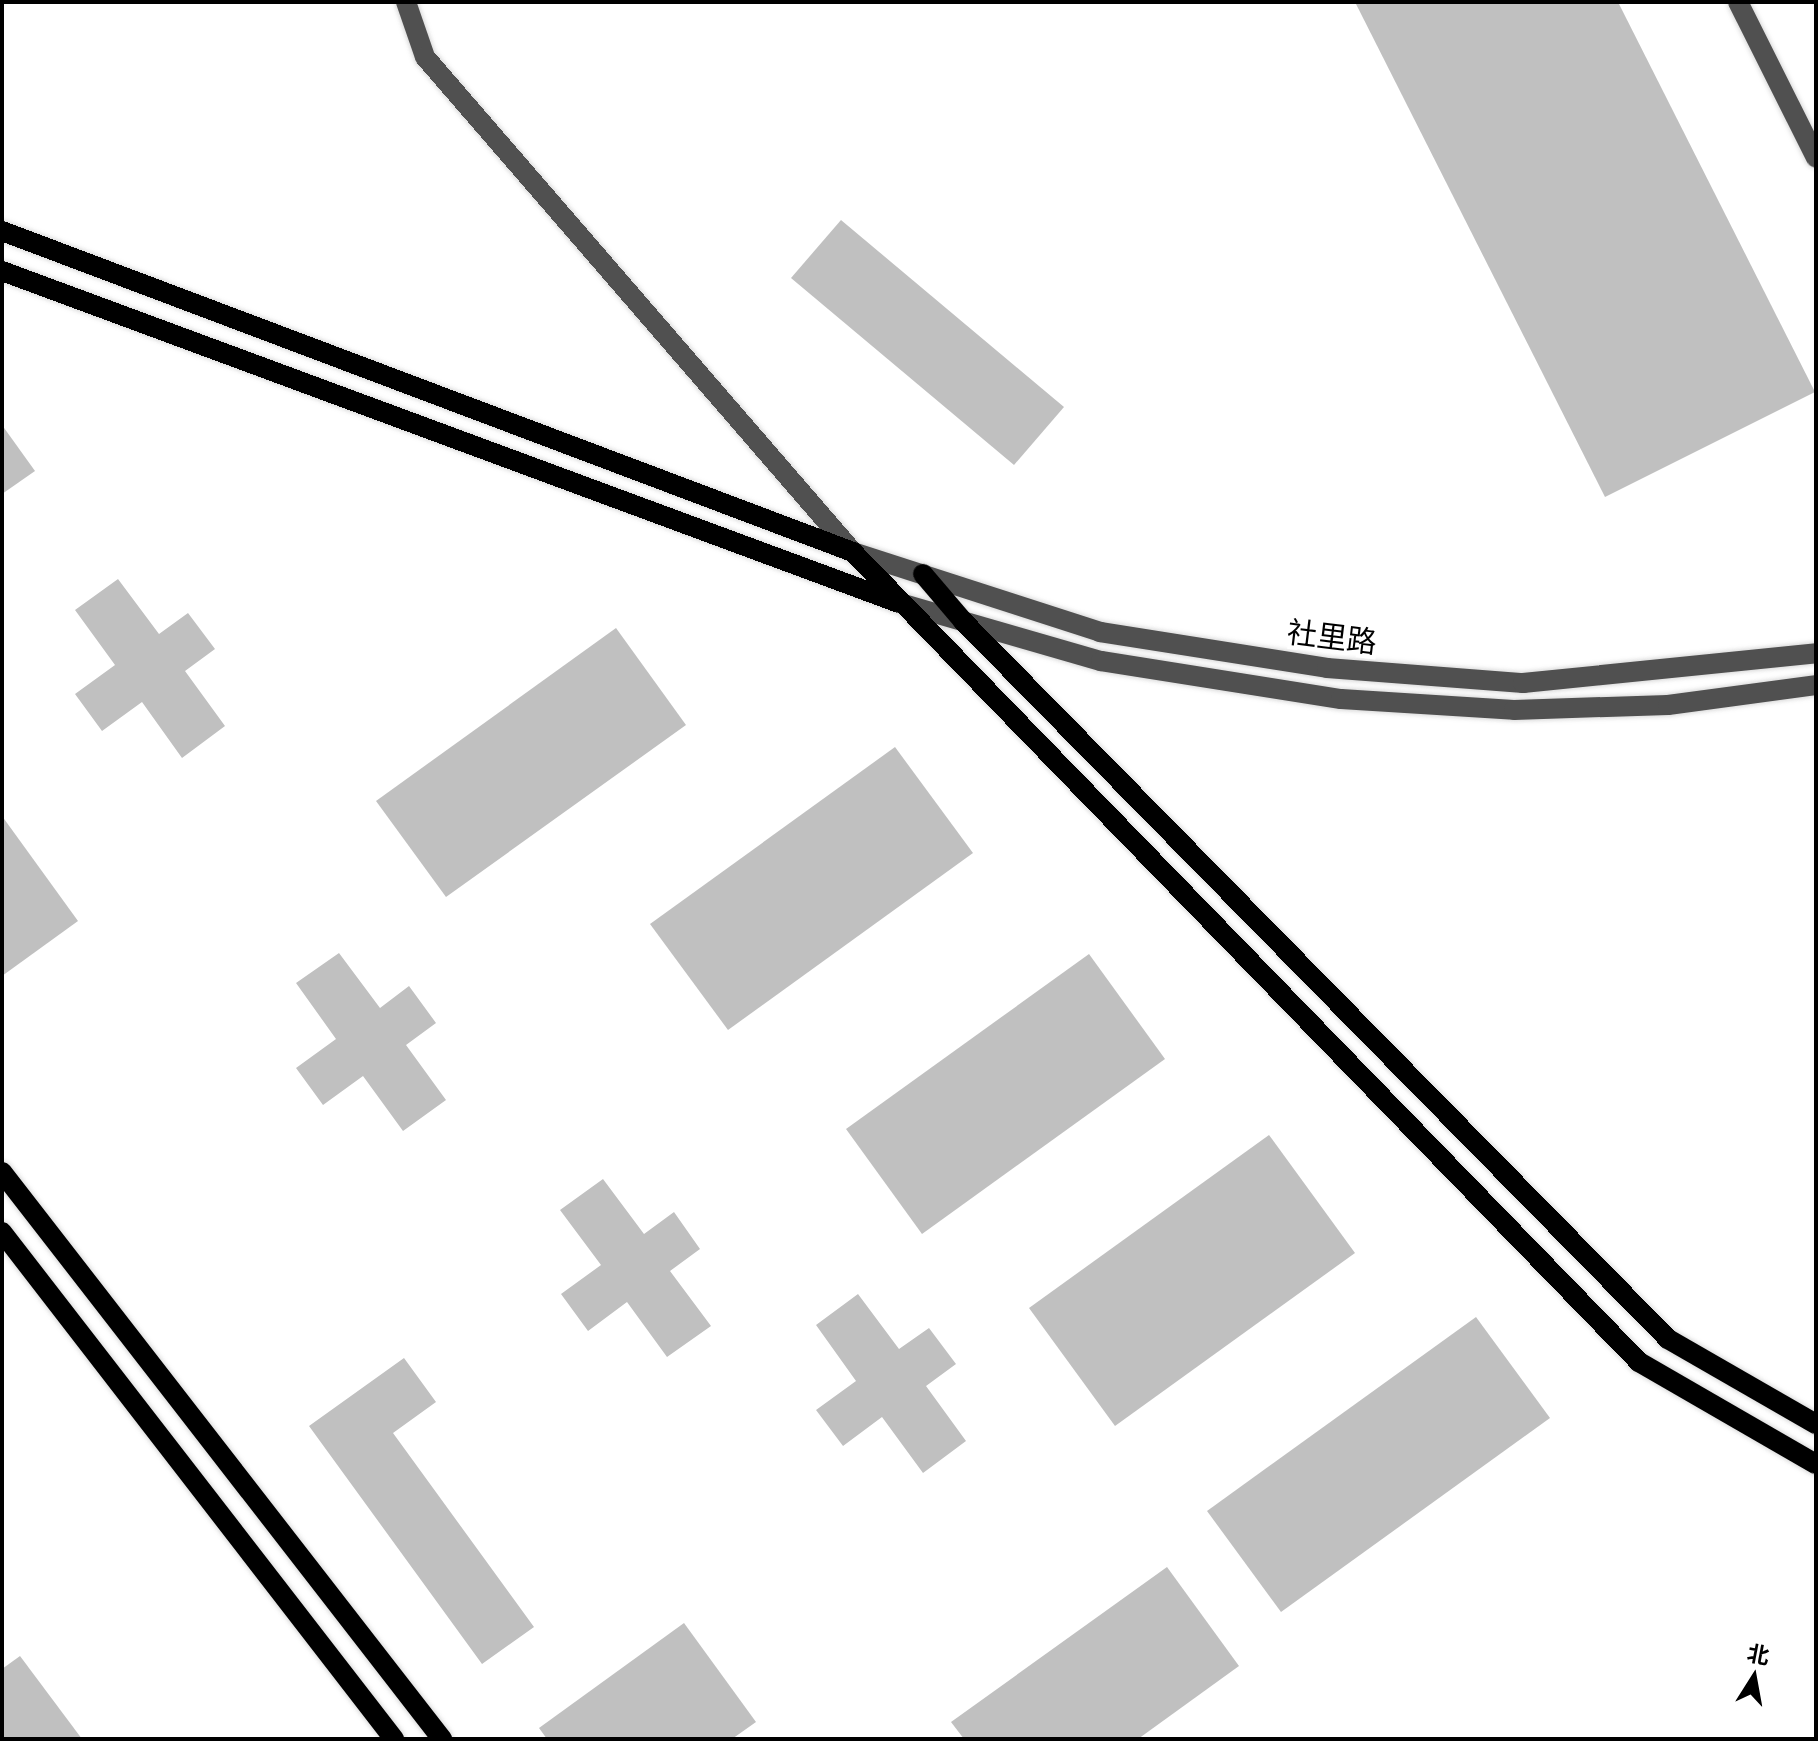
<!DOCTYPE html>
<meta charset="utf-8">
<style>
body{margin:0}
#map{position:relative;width:1818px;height:1741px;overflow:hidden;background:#fff;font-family:"Exo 2","Noto Sans SC",sans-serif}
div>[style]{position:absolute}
.building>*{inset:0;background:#c0c0c0}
.roads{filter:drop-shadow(0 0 2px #dbdbdb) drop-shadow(0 0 2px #dbdbdb)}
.minor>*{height:20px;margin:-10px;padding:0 10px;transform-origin:10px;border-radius:10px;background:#505050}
.major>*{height:20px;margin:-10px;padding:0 10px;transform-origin:10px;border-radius:10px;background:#000}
span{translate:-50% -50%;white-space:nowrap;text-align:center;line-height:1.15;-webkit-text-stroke:8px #fff;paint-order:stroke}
.street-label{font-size:30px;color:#000}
.frame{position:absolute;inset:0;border:4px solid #000;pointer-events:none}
.north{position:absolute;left:1714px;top:1637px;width:80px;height:80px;-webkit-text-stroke:6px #fff;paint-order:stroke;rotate:11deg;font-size:22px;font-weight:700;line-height:32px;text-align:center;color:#000}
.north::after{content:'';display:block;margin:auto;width:28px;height:36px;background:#000;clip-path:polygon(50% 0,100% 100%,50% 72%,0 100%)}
</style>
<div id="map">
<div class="building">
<i style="clip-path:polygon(1355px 2px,1618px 2px,1815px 392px,1605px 497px)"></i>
<i style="clip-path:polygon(841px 220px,1064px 407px,1014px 465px,791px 278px)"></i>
<i style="clip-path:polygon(2px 425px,35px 471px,2px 494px)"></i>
<i style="clip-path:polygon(118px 579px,159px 634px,188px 613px,215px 649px,185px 671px,225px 726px,182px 758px,142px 702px,102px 731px,75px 694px,115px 665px,75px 610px)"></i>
<i style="clip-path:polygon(616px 628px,686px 725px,446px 897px,376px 801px)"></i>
<i style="clip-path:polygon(895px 747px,973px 853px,728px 1030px,650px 924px)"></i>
<i style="clip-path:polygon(2px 816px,78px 921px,2px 976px)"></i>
<i style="clip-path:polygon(339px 953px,380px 1008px,409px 986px,436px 1023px,406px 1045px,446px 1100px,403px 1131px,363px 1076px,323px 1105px,296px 1068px,336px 1039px,296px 983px)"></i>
<i style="clip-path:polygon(1089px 954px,1165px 1059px,922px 1234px,846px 1129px)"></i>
<i style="clip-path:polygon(1269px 1135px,1355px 1253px,1115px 1426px,1029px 1308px)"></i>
<i style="clip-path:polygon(603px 1179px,644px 1234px,674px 1212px,700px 1249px,670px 1271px,711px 1326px,667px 1357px,627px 1302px,588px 1331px,561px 1294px,601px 1265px,560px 1210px)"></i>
<i style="clip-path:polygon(858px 1294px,899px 1349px,929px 1328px,956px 1364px,926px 1386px,966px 1441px,923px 1473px,882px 1417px,843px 1446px,816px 1410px,856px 1381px,816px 1325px)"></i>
<i style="clip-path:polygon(1476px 1317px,1550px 1418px,1281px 1612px,1207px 1511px)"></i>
<i style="clip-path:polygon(404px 1358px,436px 1402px,393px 1433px,534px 1627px,482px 1664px,309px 1426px)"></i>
<i style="clip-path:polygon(1167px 1567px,1239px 1666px,1138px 1739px,964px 1739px,951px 1722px)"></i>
<i style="clip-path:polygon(684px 1623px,756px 1722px,732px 1739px,547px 1739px,539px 1728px)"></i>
<i style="clip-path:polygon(20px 1656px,82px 1739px,2px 1739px,2px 1669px)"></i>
</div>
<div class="roads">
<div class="minor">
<i style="left:406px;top:2px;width:58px;rotate:70.9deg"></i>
<i style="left:425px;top:57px;width:654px;rotate:49.15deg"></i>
<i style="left:853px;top:552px;width:260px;rotate:17.9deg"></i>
<i style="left:1100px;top:632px;width:230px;rotate:9deg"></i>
<i style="left:1327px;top:668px;width:197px;rotate:4.4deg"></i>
<i style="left:1523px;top:683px;width:295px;rotate:-5.8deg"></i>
<i style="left:1738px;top:2px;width:174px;rotate:63.4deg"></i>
<i style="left:903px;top:604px;width:206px;rotate:16.1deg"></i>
<i style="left:1101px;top:661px;width:243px;rotate:9deg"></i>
<i style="left:1341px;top:699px;width:173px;rotate:3.6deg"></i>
<i style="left:1514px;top:710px;width:154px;rotate:-1.9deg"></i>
<i style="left:1668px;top:705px;width:149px;rotate:-7.7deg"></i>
</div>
<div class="major">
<i style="left:2px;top:231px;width:910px;rotate:20.67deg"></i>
<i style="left:853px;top:552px;width:1129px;rotate:45.86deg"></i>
<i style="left:1639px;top:1362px;width:204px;rotate:30deg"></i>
<i style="left:2px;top:271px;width:956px;rotate:20.31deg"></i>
<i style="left:923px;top:574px;width:62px;rotate:49.6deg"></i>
<i style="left:963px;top:621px;width:1006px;rotate:45.52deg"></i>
<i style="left:1668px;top:1339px;width:171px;rotate:29.9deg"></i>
<i style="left:2px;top:1172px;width:718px;rotate:52.19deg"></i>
<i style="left:2px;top:1232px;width:641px;rotate:52.29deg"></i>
</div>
</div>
<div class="street-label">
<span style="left:1332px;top:636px;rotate:7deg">社里路</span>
</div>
<div class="frame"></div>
<div class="north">北</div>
</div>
